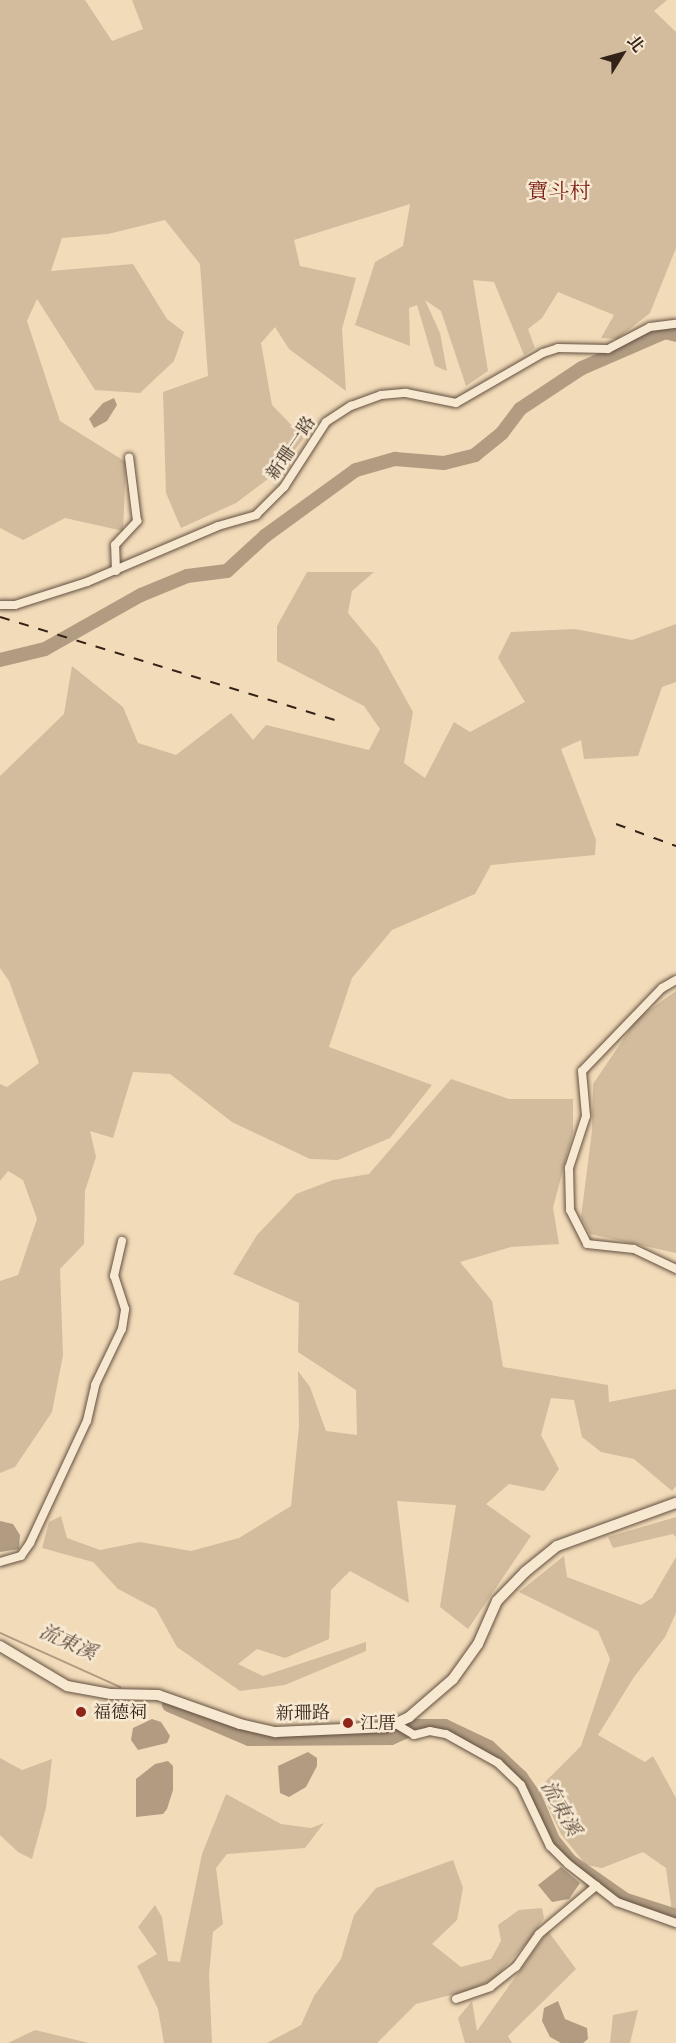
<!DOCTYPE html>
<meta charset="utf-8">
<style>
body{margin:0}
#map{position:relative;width:676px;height:2043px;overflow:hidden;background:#f2dbb9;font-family:"Libre Caslon Text","Noto Serif TC",serif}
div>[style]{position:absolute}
.green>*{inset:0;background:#d2bc9d}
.water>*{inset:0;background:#b19c82}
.stream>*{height:2px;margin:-1px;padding:0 1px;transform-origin:1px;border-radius:1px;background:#b19c82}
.river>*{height:14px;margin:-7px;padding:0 7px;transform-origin:7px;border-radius:7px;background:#b19c82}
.roads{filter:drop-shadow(0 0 2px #635040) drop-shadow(0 0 2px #635040)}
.street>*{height:8px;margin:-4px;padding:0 4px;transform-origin:4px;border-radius:4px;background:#f7e8d2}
.secondary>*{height:10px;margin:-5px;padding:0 5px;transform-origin:5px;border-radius:5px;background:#f7e8d2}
.rail>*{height:2px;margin-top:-1px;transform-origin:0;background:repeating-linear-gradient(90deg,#332217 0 10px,transparent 0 20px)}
.dots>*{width:16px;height:16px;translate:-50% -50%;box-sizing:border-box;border:3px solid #f7e8d2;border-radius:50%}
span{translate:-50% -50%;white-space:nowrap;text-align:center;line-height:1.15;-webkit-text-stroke:5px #f7e8d2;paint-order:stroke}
.street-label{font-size:18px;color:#332217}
.poi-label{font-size:18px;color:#332217}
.left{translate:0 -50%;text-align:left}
.water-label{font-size:20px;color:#5f4d3c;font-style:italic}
.quarter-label{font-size:21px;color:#7a1f14}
.north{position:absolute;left:592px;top:24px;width:60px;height:60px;-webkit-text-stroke:4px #f7e8d2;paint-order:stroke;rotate:53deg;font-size:16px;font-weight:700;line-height:24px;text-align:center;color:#332217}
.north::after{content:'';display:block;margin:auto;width:21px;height:27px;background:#332217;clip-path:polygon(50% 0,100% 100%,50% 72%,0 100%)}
</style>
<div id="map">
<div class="green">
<i style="clip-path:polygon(0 0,85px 0,112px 41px,143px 29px,132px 0,667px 0,654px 11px,676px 32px,676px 248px,650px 313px,617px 339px,601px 338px,614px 315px,558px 292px,542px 318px,528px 329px,535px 348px,524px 355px,494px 282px,473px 280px,488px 371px,466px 386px,441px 311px,425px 300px,440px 333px,447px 371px,435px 366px,417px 305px,409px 308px,410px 346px,355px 325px,375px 262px,403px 246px,410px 204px,294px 240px,300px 266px,356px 278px,342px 329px,346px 391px,289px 349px,275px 327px,261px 343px,272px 405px,304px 438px,277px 472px,236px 503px,181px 528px,166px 493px,163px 392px,208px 376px,200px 264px,165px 220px,108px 234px,62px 238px,51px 271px,133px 264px,167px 319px,184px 332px,174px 361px,140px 393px,95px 390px,37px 299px,27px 321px,60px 421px,126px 462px,123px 531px,65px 518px,23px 540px,0 528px)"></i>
<i style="clip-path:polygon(307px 572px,374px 572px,352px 591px,348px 613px,378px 649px,413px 712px,404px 763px,425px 778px,454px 722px,470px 732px,525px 702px,498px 658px,511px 632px,575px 629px,632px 640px,676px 624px,676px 682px,662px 687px,638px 756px,584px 759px,581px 740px,561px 749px,596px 840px,595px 855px,491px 865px,475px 894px,392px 930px,352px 978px,329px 1047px,432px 1085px,390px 1138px,338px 1160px,310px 1159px,232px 1122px,170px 1074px,133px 1072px,113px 1138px,90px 1131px,96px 1157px,85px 1191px,84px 1244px,60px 1269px,63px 1355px,52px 1412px,15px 1467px,0 1473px,0 1281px,18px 1275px,37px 1219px,23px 1180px,8px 1171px,0 1181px,0 1084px,7px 1087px,39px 1063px,9px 981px,0 968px,0 776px,64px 714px,72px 666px,123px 707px,138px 743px,176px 755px,231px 713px,253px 740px,266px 725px,369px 750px,380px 729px,364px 706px,277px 661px,277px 626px)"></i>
<i style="clip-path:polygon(676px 991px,676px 1253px,590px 1234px,581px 1217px,592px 1131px,593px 1084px,637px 1019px)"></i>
<i style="clip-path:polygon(451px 1079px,509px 1099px,573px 1099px,573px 1132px,553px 1208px,559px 1244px,511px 1247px,460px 1262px,492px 1301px,503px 1367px,608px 1385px,609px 1402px,676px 1389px,676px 1486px,672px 1491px,634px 1459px,601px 1452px,582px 1437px,574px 1400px,551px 1398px,541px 1435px,559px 1469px,544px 1491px,509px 1484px,486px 1504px,531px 1536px,468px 1629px,440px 1607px,456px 1505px,397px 1501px,409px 1603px,350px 1571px,331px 1590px,329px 1639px,285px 1658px,257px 1649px,238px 1664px,263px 1676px,366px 1642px,366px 1651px,285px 1685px,240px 1691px,177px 1647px,156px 1609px,118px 1589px,93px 1562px,42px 1548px,49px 1522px,61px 1516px,67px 1538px,100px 1550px,140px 1542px,191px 1551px,239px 1538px,291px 1506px,299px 1426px,298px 1371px,310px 1387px,326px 1431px,357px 1435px,356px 1390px,298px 1352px,299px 1303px,233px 1274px,257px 1235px,296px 1194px,333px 1180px,369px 1174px)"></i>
<i style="clip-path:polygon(676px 1517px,676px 1537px,673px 1534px,613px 1548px,608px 1537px)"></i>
<i style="clip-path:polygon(564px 1556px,567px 1577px,641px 1605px,652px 1598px,676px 1557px,676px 1613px,665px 1637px,634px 1677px,598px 1735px,645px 1762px,653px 1756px,676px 1798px,676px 1912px,672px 1912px,666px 1868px,643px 1852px,602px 1868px,586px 1865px,561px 1834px,539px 1788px,581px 1746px,610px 1659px,598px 1631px,519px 1592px)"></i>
<i style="clip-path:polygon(0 1758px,22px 1770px,52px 1759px,46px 1808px,32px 1859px,18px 1852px,0 1835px)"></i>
<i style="clip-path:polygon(226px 1794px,281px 1824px,311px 1828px,324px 1823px,305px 1848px,227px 1854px,216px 1868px,223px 1924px,213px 1932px,209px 1975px,212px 2043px,164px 2043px,158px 2009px,137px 1966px,157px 1954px,138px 1927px,155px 1905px,162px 1917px,168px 1961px,180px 1962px,202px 1854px)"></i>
<i style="clip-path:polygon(453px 1860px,463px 1888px,457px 1920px,432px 1944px,461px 1967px,491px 1959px,501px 1941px,498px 1925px,519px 1910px,542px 1908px,544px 1918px,532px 1937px,495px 1978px,470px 1990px,416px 2004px,377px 2043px,267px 2043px,301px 2025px,314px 1996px,341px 1959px,354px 1915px,376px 1888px)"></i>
<i style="clip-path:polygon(548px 1931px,576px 1969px,508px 2036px,512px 2043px,465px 2043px,458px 2018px,472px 2001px,477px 2031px)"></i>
<i style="clip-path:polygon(638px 2010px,630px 2043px,610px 2043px,613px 2015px)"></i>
<i style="clip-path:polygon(35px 2030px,89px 2043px,8px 2043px)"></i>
</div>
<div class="water">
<i style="clip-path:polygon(114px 398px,117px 405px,107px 421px,94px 428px,89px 419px,103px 403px)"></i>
<i style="clip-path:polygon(0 1521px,13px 1524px,20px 1535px,19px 1549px,0 1552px)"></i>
<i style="clip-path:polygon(152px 1719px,161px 1722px,170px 1736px,167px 1743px,138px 1750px,131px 1740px,133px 1728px)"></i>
<i style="clip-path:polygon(308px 1752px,317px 1758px,317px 1766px,306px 1787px,289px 1797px,280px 1793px,278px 1766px)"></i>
<i style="clip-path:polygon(168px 1761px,173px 1766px,173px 1790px,167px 1809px,163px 1814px,136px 1817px,136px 1779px,155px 1764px)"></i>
<i style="clip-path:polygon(561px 1867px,580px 1883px,569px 1899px,552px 1902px,538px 1885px)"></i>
<i style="clip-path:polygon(558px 2001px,565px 2019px,587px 2028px,588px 2039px,583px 2043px,561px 2043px,550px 2037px,542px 2021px,544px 2008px)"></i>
</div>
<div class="stream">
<i style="left:0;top:1633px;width:132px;rotate:24.2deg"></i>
</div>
<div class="river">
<i style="left:0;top:660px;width:46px;rotate:-13.7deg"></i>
<i style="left:45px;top:649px;width:110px;rotate:-29.4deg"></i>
<i style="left:141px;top:595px;width:50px;rotate:-22.4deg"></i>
<i style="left:187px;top:576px;width:40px;rotate:-7.1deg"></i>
<i style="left:227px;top:571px;width:52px;rotate:-42.6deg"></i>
<i style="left:265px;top:536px;width:112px;rotate:-36deg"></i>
<i style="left:356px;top:470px;width:41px;rotate:-15.8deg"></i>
<i style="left:395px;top:459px;width:49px;rotate:4.7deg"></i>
<i style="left:444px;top:463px;width:32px;rotate:-14deg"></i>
<i style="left:475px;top:455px;width:35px;rotate:-39deg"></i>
<i style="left:502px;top:433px;width:30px;rotate:-53deg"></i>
<i style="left:520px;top:409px;width:74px;rotate:-33.5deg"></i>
<i style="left:582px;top:368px;width:90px;rotate:-23.4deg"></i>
<i style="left:665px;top:332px;width:11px;rotate:15deg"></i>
<i style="left:169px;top:1705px;width:87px;rotate:23deg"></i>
<i style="left:249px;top:1739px;width:142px;rotate:-0.4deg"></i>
<i style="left:391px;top:1738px;width:30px;rotate:-24deg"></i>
<i style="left:418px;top:1726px;width:27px"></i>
<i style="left:445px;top:1726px;width:49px;rotate:25.5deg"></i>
<i style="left:489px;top:1747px;width:44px;rotate:43.2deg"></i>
<i style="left:521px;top:1777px;width:24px;rotate:55deg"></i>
<i style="left:535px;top:1797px;width:47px;rotate:67.3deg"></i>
<i style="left:553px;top:1840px;width:27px;rotate:51deg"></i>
<i style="left:570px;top:1861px;width:68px;rotate:34.9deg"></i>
<i style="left:626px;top:1900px;width:52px;rotate:17.7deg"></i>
</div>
<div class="roads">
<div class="street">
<i style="left:116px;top:571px;width:26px;rotate:-92deg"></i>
<i style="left:115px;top:545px;width:33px;rotate:-47deg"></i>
<i style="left:137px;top:521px;width:64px;rotate:-97.1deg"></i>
<i style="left:0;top:605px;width:15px"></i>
<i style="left:15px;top:605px;width:76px;rotate:-17.7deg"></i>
<i style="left:87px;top:582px;width:142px;rotate:-23.1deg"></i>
<i style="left:218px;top:526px;width:40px;rotate:-16deg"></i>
<i style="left:256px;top:515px;width:40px;rotate:-45deg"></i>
<i style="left:284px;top:487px;width:77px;rotate:-57.1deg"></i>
<i style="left:326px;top:422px;width:30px;rotate:-33deg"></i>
<i style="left:351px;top:406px;width:32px;rotate:-20deg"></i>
<i style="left:381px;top:395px;width:25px;rotate:-5deg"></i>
<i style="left:406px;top:393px;width:51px;rotate:11.3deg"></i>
<i style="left:456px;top:403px;width:100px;rotate:-29.9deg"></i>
<i style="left:543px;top:353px;width:16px;rotate:-18deg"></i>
<i style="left:558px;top:348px;width:50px;rotate:1.1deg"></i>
<i style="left:608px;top:349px;width:47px;rotate:-27.6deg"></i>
<i style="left:650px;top:327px;width:26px;rotate:-7deg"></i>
<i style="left:676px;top:980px;width:16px;rotate:150deg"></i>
<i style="left:662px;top:988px;width:115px;rotate:133.9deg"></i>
<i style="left:582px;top:1071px;width:45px;rotate:84.9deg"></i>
<i style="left:586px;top:1116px;width:55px;rotate:108.1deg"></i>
<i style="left:569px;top:1168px;width:42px;rotate:88.6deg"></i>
<i style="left:570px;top:1210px;width:38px;rotate:63deg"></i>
<i style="left:587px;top:1244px;width:47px;rotate:6.1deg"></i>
<i style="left:634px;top:1249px;width:47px;rotate:25.5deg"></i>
<i style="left:0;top:1562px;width:22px;rotate:-16deg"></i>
<i style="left:21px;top:1556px;width:16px;rotate:-55deg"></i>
<i style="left:30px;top:1543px;width:135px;rotate:-65deg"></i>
<i style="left:87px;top:1421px;width:37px;rotate:-77deg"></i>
<i style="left:95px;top:1385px;width:62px;rotate:-64.3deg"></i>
<i style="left:122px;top:1329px;width:20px;rotate:-81deg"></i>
<i style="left:125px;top:1309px;width:35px;rotate:-108deg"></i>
<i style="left:114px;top:1276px;width:36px;rotate:-77deg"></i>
<i style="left:396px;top:1724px;width:21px;rotate:31deg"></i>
<i style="left:414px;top:1735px;width:16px;rotate:-14deg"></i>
<i style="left:430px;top:1731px;width:16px;rotate:11deg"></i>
<i style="left:446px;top:1734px;width:60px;rotate:29.1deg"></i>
<i style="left:498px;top:1763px;width:32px;rotate:44deg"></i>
<i style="left:521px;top:1785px;width:68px;rotate:64.6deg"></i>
<i style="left:550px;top:1846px;width:25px;rotate:45deg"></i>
<i style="left:568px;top:1864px;width:62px;rotate:37.8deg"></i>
<i style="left:617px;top:1902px;width:63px;rotate:19.6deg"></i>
<i style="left:456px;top:1999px;width:36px;rotate:-19deg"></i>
<i style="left:490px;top:1987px;width:33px;rotate:-38deg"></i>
<i style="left:516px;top:1967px;width:40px;rotate:-55.1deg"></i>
<i style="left:539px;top:1934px;width:75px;rotate:-40.1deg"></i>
</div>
<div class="secondary">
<i style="left:0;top:1646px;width:78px;rotate:30.8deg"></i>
<i style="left:67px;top:1686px;width:45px;rotate:10.3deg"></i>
<i style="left:111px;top:1694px;width:47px;rotate:1.2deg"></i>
<i style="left:158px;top:1695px;width:87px;rotate:19.5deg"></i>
<i style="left:240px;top:1724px;width:37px;rotate:13deg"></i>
<i style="left:276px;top:1732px;width:112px;rotate:-2.6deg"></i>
<i style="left:388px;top:1727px;width:23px;rotate:-25deg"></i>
<i style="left:409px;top:1717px;width:58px;rotate:-40.8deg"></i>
<i style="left:453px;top:1679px;width:43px;rotate:-54.5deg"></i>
<i style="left:478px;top:1644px;width:47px;rotate:-66.2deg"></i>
<i style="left:497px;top:1601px;width:40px;rotate:-46deg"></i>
<i style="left:525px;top:1572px;width:41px;rotate:-39.1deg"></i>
<i style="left:557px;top:1546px;width:127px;rotate:-19.9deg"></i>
</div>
</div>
<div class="rail">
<i style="left:0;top:617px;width:357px;rotate:17.1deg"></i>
<i style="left:616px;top:824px;width:64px;rotate:20.1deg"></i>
</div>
<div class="dots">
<i style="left:81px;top:1712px;background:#8f2418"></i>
<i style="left:348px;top:1723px;background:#8f2418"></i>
</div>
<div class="street-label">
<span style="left:291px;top:448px;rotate:-56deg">新珊一路</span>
<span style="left:303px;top:1713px;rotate:-1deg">新珊路</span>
</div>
<div class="poi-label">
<span class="left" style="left:93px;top:1712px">福德祠</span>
<span class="left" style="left:360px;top:1723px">江厝</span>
</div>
<div class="water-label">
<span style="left:68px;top:1642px;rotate:24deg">流東溪</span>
<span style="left:561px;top:1808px;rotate:61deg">流東溪</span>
</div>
<div class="quarter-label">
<span style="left:559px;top:191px">寶斗村</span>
</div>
<div class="north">北</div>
</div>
